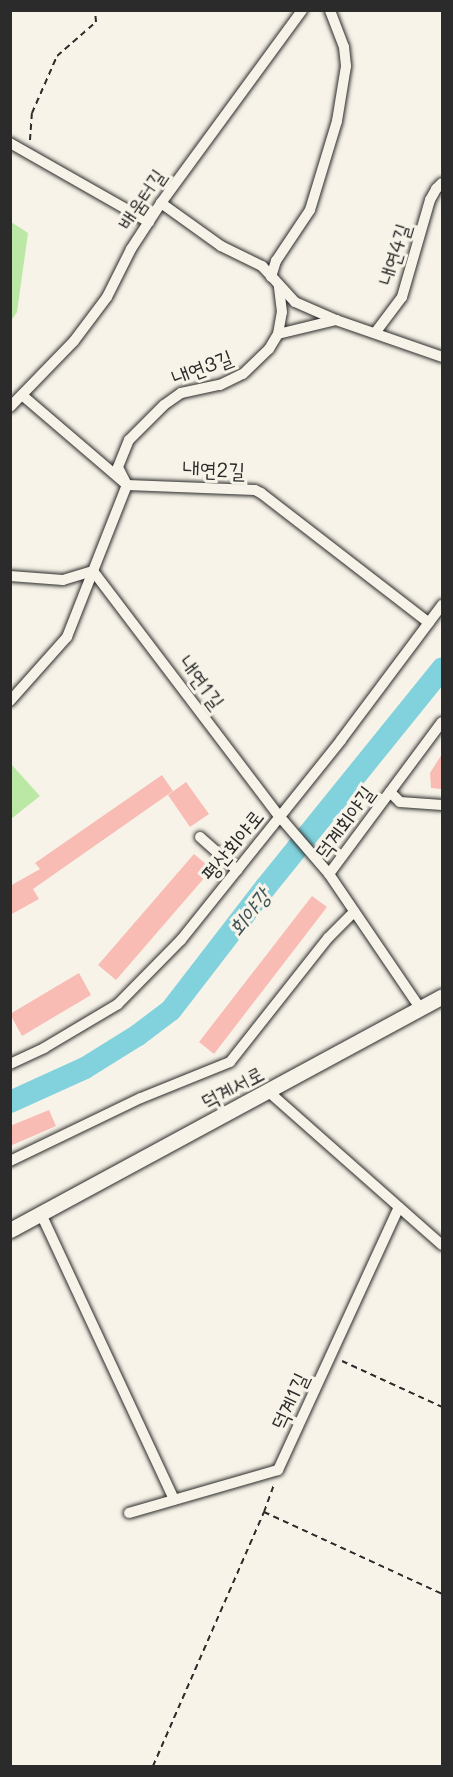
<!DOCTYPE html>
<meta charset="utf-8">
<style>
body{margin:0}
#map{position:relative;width:453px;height:1777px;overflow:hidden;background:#f7f3e8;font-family:Mali,"Poor Story",sans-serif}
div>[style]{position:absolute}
.green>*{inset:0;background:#bce8a5}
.river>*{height:22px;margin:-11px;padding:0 11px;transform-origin:11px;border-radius:11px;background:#81d2dc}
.building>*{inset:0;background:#f8bcb4}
.path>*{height:2px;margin-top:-1px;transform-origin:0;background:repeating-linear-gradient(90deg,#2b2b2b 0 6px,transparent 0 10.5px)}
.roads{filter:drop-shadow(0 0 2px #2b2b2b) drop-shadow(0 0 2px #2b2b2b)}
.street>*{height:10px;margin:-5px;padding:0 5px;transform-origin:5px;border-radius:5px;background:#f7f3e8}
.secondary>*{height:15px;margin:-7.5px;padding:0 7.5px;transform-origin:7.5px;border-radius:7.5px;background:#f7f3e8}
span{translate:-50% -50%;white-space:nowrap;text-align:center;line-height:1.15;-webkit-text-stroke:6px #f7f3e8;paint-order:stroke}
.street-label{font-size:21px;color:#2b2b2b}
.water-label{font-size:22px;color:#405557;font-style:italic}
.frame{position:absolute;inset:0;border:12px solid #2b2b2b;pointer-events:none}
</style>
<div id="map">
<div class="green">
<i style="clip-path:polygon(11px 222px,28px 233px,17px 312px,11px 321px)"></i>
<i style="clip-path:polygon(11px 764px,40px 796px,11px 819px,10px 819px)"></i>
</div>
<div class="river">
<i style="left:10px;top:1102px;width:82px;rotate:-24.4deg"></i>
<i style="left:85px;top:1068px;width:62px;rotate:-31.9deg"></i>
<i style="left:138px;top:1035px;width:41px;rotate:-37.1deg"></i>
<i style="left:171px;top:1010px;width:154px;rotate:-52.4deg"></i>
<i style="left:265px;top:888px;width:282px;rotate:-51.1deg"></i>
</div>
<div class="building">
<i style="clip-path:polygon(442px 754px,442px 789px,431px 788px,430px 773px)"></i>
<i style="clip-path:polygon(162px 775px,173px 791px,33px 889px,39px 899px,10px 915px,10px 886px,40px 869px,35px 863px)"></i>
<i style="clip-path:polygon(186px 782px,209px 814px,190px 827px,168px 795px)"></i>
<i style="clip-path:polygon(194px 854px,212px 869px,116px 980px,98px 965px)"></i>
<i style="clip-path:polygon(312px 896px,327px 907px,214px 1054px,199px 1042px)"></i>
<i style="clip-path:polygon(79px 973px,91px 995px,22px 1036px,10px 1014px)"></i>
<i style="clip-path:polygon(49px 1110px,56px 1126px,10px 1146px,10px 1126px)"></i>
</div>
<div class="path">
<i style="left:30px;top:140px;width:27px;rotate:-86deg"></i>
<i style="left:32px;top:113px;width:62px;rotate:-66.3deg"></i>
<i style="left:57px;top:56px;width:52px;rotate:-41.1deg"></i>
<i style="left:96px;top:22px;width:12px;rotate:-95deg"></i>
<i style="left:342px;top:1361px;width:110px;rotate:24.7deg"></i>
<i style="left:264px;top:1512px;width:196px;rotate:24.7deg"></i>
<i style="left:153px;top:1766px;width:277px;rotate:-66.4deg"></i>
<i style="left:264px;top:1512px;width:30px;rotate:-70deg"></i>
</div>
<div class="roads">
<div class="street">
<i style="left:10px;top:143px;width:160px;rotate:29.6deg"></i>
<i style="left:161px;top:203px;width:74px;rotate:35.6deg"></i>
<i style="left:221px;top:246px;width:46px;rotate:26deg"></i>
<i style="left:262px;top:266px;width:49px;rotate:47.5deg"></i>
<i style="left:295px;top:302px;width:45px;rotate:23.7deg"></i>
<i style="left:336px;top:320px;width:112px;rotate:19.2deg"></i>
<i style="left:271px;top:277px;width:17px;rotate:-73deg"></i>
<i style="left:276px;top:261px;width:61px;rotate:-56.3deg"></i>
<i style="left:310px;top:210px;width:93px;rotate:-73.1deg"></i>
<i style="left:337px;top:121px;width:56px;rotate:-80.7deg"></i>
<i style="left:346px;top:66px;width:19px;rotate:-96deg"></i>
<i style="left:344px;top:47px;width:40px;rotate:-111deg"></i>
<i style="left:375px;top:333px;width:45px;rotate:-53.1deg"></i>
<i style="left:402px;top:297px;width:101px;rotate:-73.9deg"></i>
<i style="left:430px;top:200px;width:13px;rotate:-61deg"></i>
<i style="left:436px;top:189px;width:8px;rotate:-45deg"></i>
<i style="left:278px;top:334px;width:22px;rotate:-80deg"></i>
<i style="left:282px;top:312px;width:26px;rotate:-97deg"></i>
<i style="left:22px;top:395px;width:138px;rotate:40.6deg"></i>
<i style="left:127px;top:485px;width:128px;rotate:2.2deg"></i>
<i style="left:255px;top:490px;width:7px;rotate:27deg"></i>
<i style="left:261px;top:493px;width:212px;rotate:37.7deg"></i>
<i style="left:10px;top:407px;width:92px;rotate:-45.9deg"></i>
<i style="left:74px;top:341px;width:55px;rotate:-53.1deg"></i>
<i style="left:107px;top:297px;width:54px;rotate:-63.4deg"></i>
<i style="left:131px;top:249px;width:55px;rotate:-56.9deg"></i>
<i style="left:161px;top:203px;width:239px;rotate:-53.8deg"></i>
<i style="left:93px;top:571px;width:309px;rotate:52.8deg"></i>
<i style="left:280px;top:817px;width:75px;rotate:49.3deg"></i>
<i style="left:329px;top:874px;width:162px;rotate:55.8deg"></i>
<i style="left:10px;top:576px;width:53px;rotate:4.3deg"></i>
<i style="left:63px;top:580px;width:31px;rotate:-17deg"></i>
<i style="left:10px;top:701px;width:86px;rotate:-48.3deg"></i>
<i style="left:67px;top:637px;width:163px;rotate:-68.5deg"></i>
<i style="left:127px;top:485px;width:20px;rotate:-117deg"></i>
<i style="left:118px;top:467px;width:29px;rotate:-68deg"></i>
<i style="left:129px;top:440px;width:49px;rotate:-45deg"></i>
<i style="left:164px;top:405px;width:21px;rotate:-35deg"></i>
<i style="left:181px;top:393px;width:40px;rotate:-12deg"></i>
<i style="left:220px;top:385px;width:25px;rotate:-26deg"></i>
<i style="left:243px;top:374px;width:36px;rotate:-44deg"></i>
<i style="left:269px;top:349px;width:17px;rotate:-59deg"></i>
<i style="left:278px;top:334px;width:60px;rotate:-13.6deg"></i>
<i style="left:390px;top:792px;width:14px;rotate:45deg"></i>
<i style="left:400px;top:802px;width:42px;rotate:4.1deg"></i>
<i style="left:200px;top:837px;width:50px;rotate:41.7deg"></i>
<i style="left:329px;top:874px;width:189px;rotate:-53.4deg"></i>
<i style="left:10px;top:1064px;width:38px;rotate:-25deg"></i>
<i style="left:44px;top:1048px;width:86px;rotate:-30.7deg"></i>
<i style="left:118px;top:1004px;width:90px;rotate:-45.5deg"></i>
<i style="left:181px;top:940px;width:256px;rotate:-51.3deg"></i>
<i style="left:341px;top:740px;width:169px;rotate:-53.2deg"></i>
<i style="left:269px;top:1092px;width:231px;rotate:41.5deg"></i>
<i style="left:10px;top:1161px;width:145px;rotate:-25.7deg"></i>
<i style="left:141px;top:1098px;width:96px;rotate:-22deg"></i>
<i style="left:230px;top:1062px;width:158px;rotate:-51.7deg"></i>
<i style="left:328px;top:938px;width:37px;rotate:-45deg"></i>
<i style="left:41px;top:1214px;width:315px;rotate:65deg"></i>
<i style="left:129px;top:1513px;width:155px;rotate:-16.1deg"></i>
<i style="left:278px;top:1470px;width:289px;rotate:-65.3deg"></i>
</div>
<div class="secondary">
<i style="left:10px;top:1230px;width:491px;rotate:-28.4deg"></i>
</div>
</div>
<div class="street-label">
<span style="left:141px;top:199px;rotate:-56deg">배움터길</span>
<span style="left:394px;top:254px;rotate:-73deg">내연4길</span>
<span style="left:202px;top:367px;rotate:-21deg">내연3길</span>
<span style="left:214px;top:469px;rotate:2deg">내연2길</span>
<span style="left:202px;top:682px;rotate:53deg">내연1길</span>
<span style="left:344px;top:822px;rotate:-54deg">덕계회야길</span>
<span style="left:232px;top:845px;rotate:-51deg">평산회야로</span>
<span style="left:232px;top:1087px;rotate:-28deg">덕계서로</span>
<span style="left:289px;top:1401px;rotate:-65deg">덕계1길</span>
</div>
<div class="water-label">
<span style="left:249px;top:912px;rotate:-52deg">회야강</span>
</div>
<div class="frame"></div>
</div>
